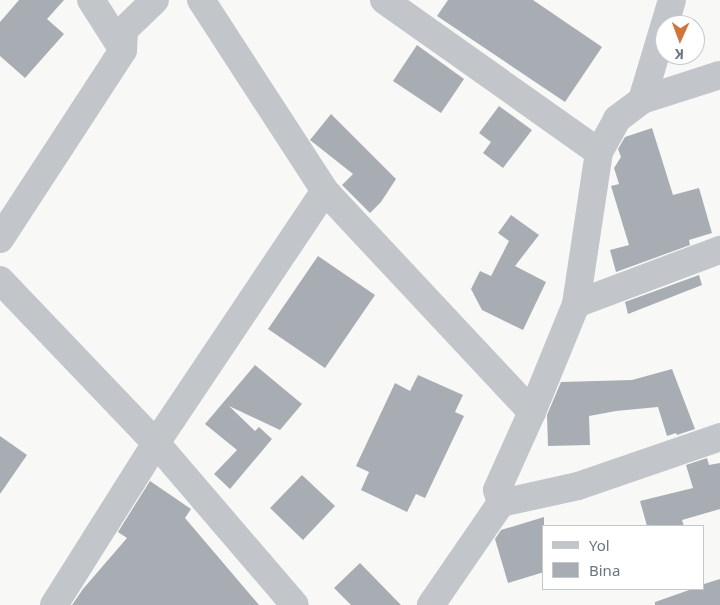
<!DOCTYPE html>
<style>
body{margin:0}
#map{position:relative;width:720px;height:605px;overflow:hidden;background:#f8f8f6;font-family:"Noto Sans",sans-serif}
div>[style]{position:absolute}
.building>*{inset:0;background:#a8adb4}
.minor>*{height:28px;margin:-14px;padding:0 14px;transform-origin:14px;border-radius:14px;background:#c2c5c9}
.tertiary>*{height:28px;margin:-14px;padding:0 14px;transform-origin:14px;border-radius:14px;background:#c2c5c9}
span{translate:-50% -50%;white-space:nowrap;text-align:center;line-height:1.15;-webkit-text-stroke:5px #fff;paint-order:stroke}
.legend{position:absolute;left:542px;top:525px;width:162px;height:65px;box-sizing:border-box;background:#fff;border:1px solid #c3c8ce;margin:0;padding:6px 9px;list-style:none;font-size:15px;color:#6a7584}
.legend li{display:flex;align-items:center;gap:10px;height:25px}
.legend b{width:25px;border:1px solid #c3c8ce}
.north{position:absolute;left:655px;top:15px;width:50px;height:50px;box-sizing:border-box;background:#fff;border:1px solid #c3c8ce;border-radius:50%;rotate:182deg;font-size:14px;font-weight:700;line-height:20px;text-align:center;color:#6a7584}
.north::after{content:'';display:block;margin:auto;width:18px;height:22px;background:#d4743a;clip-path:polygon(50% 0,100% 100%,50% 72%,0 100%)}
</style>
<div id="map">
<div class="building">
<i style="clip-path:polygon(19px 0,64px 0,47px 19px,64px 34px,25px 78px,0 56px,0 22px)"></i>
<i style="clip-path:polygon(448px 0,533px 0,602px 47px,565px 102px,437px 16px)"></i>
<i style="clip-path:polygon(417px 45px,464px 79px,441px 113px,393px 81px)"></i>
<i style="clip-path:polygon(499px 106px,532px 130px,503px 168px,483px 153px,491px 142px,479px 133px)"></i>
<i style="clip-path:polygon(331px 114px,396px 179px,381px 202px,370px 213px,342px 185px,353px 174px,310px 140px)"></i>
<i style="clip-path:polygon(652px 128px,673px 195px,699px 188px,712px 233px,689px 240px,690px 245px,616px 272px,610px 250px,629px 245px,611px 186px,619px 184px,614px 168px,621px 157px,618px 149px,625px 137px)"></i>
<i style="clip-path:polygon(511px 215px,539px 235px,515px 266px,546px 282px,523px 330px,482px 310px,471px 289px,480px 271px,491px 276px,509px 241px,498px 233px)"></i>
<i style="clip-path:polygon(318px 256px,375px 295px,325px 368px,268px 329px)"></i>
<i style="clip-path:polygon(699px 275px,702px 285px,628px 314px,625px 302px)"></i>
<i style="clip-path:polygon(255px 365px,302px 404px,280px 430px,229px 406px,255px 431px,259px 427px,272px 439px,230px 489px,214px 474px,237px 450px,205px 424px)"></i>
<i style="clip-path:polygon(672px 369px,695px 429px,677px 435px,676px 433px,667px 436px,658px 407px,616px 411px,589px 416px,590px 445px,548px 446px,547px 415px,561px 382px,632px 380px)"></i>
<i style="clip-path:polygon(418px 375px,463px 395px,455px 412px,464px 416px,425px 498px,416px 494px,407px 512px,361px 490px,369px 472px,356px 466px,395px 383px,410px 391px)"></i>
<i style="clip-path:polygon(0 436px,27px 455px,0 494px)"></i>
<i style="clip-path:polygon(707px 458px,709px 465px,720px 463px,720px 509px,682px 520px,684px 526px,647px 526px,640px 501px,693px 488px,686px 465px)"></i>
<i style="clip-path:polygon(302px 475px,335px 506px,303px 540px,270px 508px)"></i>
<i style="clip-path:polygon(150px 481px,191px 509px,185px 518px,259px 605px,72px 605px,83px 589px,127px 538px,118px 532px)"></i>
<i style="clip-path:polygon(544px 517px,544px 572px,508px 583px,495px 539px,501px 530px)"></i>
<i style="clip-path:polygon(360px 563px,401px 605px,351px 605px,334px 588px)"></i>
<i style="clip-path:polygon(720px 579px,720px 605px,655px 605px,655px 602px,692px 589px,704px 589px,704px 584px)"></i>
</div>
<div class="minor">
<i style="left:91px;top:0;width:59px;rotate:57.4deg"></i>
<i style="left:201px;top:0;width:228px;rotate:57deg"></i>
<i style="left:325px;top:191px;width:303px;rotate:46.9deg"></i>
<i style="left:532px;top:412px;width:85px;rotate:114.2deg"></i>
<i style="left:497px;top:490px;width:14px;rotate:73deg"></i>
<i style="left:501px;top:503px;width:124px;rotate:124.5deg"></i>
<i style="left:384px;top:0;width:263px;rotate:35.3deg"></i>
<i style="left:642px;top:100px;width:82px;rotate:-17.8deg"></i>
<i style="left:0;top:239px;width:225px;rotate:-56.9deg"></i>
<i style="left:123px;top:50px;width:20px;rotate:-87deg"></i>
<i style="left:124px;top:30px;width:43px;rotate:-44.1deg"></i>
<i style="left:0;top:280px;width:226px;rotate:46.3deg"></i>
<i style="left:156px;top:443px;width:213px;rotate:49.4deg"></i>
<i style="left:576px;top:304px;width:154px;rotate:-20.6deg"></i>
<i style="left:501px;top:503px;width:79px;rotate:-12.4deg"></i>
<i style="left:578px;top:486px;width:150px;rotate:-19deg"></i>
<i style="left:54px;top:605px;width:191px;rotate:-57.8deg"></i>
<i style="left:156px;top:443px;width:303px;rotate:-56.2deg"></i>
</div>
<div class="tertiary">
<i style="left:532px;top:412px;width:117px;rotate:-67.8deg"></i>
<i style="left:576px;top:304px;width:154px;rotate:-81.4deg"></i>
<i style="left:599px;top:152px;width:38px;rotate:-61deg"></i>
<i style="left:617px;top:119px;width:31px;rotate:-37deg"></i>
<i style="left:642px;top:100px;width:104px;rotate:-73.3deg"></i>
</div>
<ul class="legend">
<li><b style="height:6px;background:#c2c5c9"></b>Yol</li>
<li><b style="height:14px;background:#a8adb4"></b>Bina</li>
</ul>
<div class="north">K</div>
</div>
